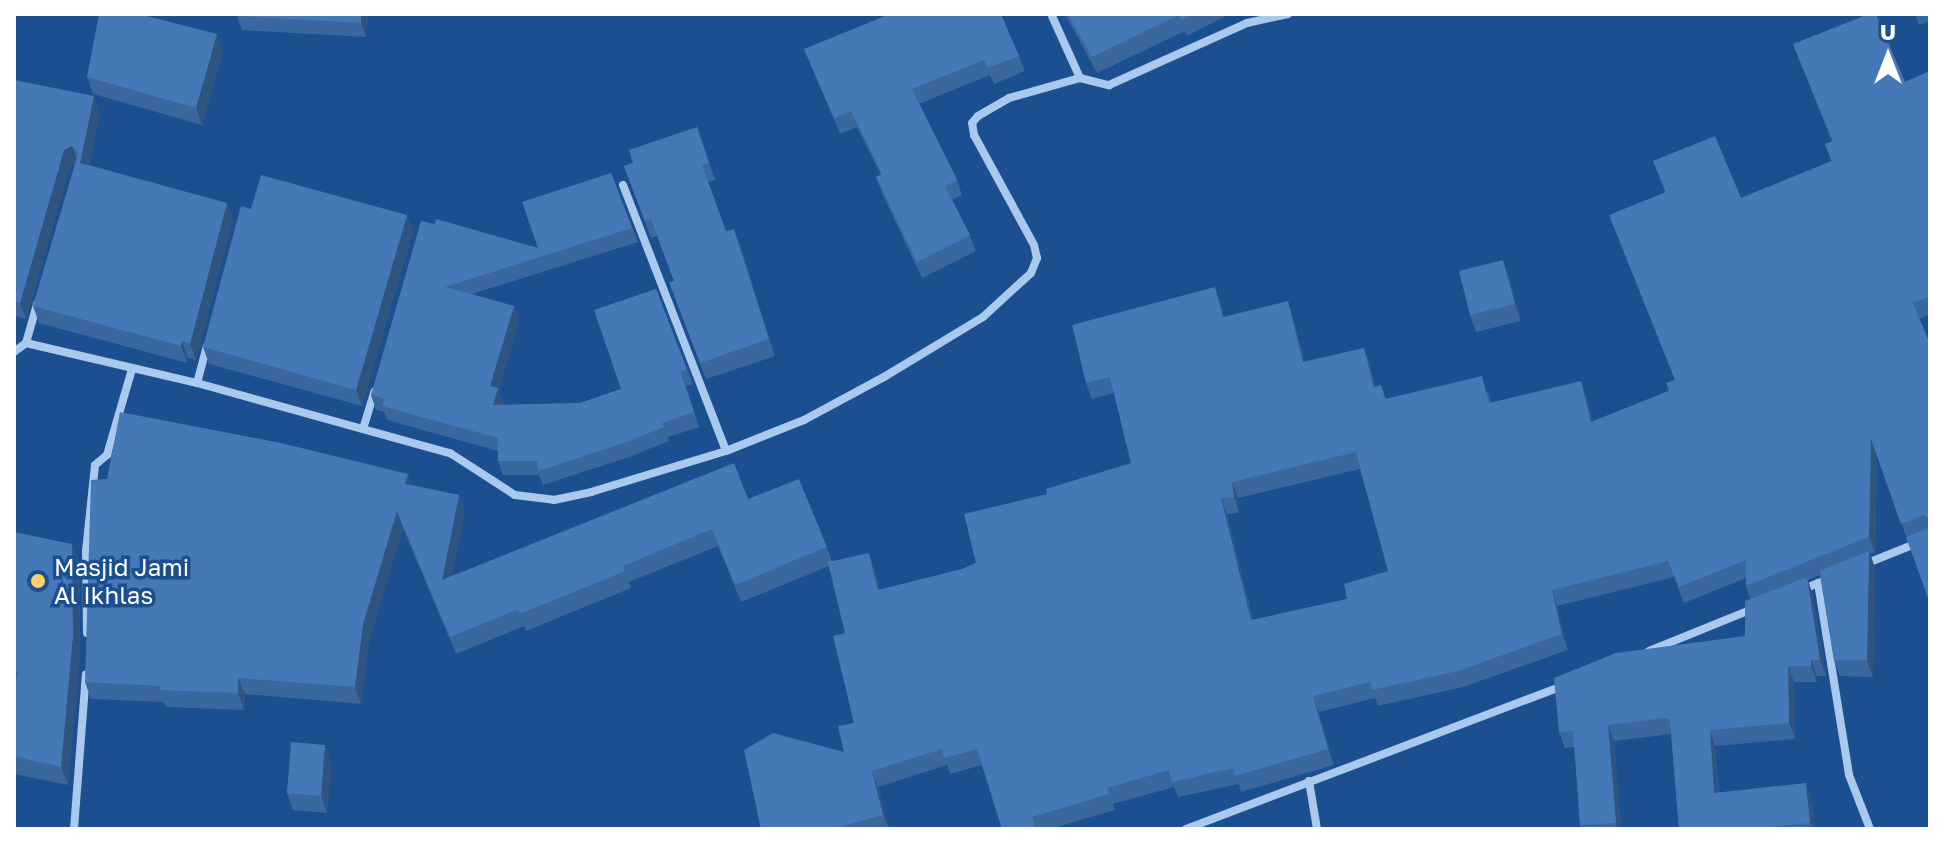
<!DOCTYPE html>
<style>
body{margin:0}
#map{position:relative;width:1944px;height:843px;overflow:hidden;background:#1b4f8f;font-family:"Golos Text",sans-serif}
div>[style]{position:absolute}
.street>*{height:8px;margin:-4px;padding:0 4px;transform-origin:4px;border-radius:4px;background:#a9c9ee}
.wall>*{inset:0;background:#3a679d}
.shaded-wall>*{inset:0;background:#305480}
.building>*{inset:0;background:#4478b7}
.dots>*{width:22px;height:22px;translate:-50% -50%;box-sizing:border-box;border:4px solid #1b4f8f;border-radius:50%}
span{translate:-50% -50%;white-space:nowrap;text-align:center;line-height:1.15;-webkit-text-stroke:7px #1b4f8f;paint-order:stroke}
.poi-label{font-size:24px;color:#fff}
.left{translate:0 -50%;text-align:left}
.frame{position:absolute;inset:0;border:16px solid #fff;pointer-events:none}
.north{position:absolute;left:1848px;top:16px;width:80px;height:80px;-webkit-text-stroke:6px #1b4f8f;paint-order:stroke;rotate:0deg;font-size:22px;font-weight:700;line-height:32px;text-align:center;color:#fff}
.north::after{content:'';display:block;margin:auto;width:28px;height:36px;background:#fff;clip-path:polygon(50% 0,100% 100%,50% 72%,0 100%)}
</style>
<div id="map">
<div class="street">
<i style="left:1052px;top:16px;width:68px;rotate:65.7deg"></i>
<i style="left:623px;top:185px;width:285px;rotate:68.8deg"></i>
<i style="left:26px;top:343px;width:176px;rotate:13.2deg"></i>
<i style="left:197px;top:383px;width:263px;rotate:15.5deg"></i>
<i style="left:450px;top:453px;width:77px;rotate:32.9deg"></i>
<i style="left:515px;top:495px;width:39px;rotate:7deg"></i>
<i style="left:554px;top:500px;width:38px;rotate:-12deg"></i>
<i style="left:591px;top:492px;width:141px;rotate:-16.9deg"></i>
<i style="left:726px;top:451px;width:84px;rotate:-21.7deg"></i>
<i style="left:804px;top:420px;width:91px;rotate:-28.3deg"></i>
<i style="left:884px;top:377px;width:116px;rotate:-31.2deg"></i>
<i style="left:983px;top:317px;width:65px;rotate:-42.5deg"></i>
<i style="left:1031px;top:273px;width:16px;rotate:-68deg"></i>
<i style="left:1037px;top:258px;width:13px;rotate:-103deg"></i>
<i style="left:1034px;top:245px;width:125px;rotate:-118.6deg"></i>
<i style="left:974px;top:135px;width:12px;rotate:-99deg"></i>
<i style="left:972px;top:123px;width:9px;rotate:-49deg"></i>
<i style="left:978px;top:116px;width:36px;rotate:-30deg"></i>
<i style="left:1009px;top:98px;width:74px;rotate:-15.7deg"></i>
<i style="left:1080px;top:78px;width:30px;rotate:14deg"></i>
<i style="left:1109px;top:85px;width:151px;rotate:-24.2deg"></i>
<i style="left:1247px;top:23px;width:42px;rotate:-12.4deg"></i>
<i style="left:14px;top:352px;width:15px;rotate:-37deg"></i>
<i style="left:26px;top:343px;width:41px;rotate:-74.2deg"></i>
<i style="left:197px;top:383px;width:38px;rotate:-75deg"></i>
<i style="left:363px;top:429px;width:39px;rotate:-73deg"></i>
<i style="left:1865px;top:564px;width:70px;rotate:-21.8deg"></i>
<i style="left:1818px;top:583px;width:194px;rotate:80.8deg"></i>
<i style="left:1849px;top:775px;width:58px;rotate:68.7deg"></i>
<i style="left:1801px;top:590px;width:31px;rotate:-22deg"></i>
<i style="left:87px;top:633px;width:82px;rotate:-90.7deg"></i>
<i style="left:86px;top:551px;width:86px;rotate:-84deg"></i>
<i style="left:95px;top:465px;width:16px;rotate:-40deg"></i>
<i style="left:107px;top:455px;width:90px;rotate:-73.8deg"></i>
<i style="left:1649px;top:651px;width:114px;rotate:-22.1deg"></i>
<i style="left:1309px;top:781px;width:49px;rotate:80.5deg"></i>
<i style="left:74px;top:829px;width:155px;rotate:-85.6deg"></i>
<i style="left:1186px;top:829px;width:403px;rotate:-20.8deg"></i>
</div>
<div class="wall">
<i style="clip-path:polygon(236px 14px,368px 14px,366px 37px,242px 30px)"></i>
<i style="clip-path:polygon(1065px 14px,1230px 14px,1187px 36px,1185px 31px,1097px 73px)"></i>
<i style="clip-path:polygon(1915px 14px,1930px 14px,1930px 21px,1919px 25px)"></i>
<i style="clip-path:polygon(evenodd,1793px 44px,1905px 82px,1930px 71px,1930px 314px,1919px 319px,1930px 344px,1930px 603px,1877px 455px,1875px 552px,1870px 554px,1875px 568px,1873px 677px,1840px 676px,1834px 660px,1820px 575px,1808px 580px,1812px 593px,1826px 676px,1817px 676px,1817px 682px,1794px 682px,1795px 739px,1715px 746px,1719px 792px,1812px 799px,1815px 829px,1679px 829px,1671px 734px,1614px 741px,1621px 829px,1581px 829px,1580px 825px,1575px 747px,1565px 748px,1559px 732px,1745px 636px,1750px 599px,1746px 586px,1746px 578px,1684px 603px,1674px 577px,1557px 606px,1568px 650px,1463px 687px,1378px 706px,1375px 698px,1319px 712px,1334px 765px,1241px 792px,1239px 784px,1178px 797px,1174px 787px,1113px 804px,1115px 810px,1050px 829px,1002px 829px,982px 765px,950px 774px,947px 765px,878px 787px,889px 829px,760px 829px,844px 752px,854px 723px,845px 633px,829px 566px,741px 602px,718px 546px,629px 582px,631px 588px,526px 631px,524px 626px,456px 654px,403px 528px,369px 641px,361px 704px,245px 694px,244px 710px,166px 707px,164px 702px,91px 699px,85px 682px,413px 485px,459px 495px,465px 511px,452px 575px,748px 499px,827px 547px,832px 561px,875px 569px,880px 590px,962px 569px,976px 563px,1047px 494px,1131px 463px,1114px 393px,1092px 399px,1086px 383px,1221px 303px,1224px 317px,1293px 317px,1305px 362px,1364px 348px,1370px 364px,1375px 387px,1381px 385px,1386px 399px,1488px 392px,1491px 403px,1581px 381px,1587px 397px,1593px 421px,1668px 391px,1675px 380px,1665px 192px,1653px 161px,1741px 198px,1831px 161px,1825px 144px,1832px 142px,1793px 44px,1360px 469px,1388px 571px,1347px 599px,1253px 620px,1227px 514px,1239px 513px,1238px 498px,1360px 469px)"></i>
<i style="clip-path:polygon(804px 49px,1019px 56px,1025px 71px,994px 84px,990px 75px,919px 104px,957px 180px,962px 195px,952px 200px,970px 235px,976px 251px,922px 278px,882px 193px,876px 177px,881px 175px,857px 127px,840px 134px)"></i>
<i style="clip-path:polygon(223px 51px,202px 125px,93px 94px,87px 77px)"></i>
<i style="clip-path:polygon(14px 80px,100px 113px,89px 165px,227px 203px,233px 219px,196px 360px,188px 358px,187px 363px,39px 323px,33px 306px,75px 164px,70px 167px,26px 319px,16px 316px,14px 323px)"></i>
<i style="clip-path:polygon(697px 127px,715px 180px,708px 182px,726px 231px,740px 245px,775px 356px,706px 379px,669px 282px,674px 281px,657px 236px,651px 238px,624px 166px,633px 163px)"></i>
<i style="clip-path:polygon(611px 173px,638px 242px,472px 294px,514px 306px,519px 320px,499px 389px,503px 402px,503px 405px,580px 403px,621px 389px,656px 289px,693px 384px,686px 386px,699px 427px,668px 437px,669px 441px,632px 456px,543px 485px,539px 475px,503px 475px,498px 461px,498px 451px,387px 420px,384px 412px,376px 410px,371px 395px,435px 224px,538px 248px)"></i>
<i style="clip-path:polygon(251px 209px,407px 215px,413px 231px,362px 406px,209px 364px,203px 347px)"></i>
<i style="clip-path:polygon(1509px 276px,1521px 321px,1476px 332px,1470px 315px)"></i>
<i style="clip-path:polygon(14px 532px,79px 562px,80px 655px,68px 785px,14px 774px)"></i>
<i style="clip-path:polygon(331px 762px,327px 813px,293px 810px,287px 793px)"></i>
</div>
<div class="shaded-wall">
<i style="clip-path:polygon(361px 14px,368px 14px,366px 37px,361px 23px)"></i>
<i style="clip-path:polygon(217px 34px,223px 51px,202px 125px,196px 108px)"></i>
<i style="clip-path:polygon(94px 96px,100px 113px,86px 179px,80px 163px)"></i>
<i style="clip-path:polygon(72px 146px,78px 162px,70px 167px,26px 319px,20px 303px,64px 150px)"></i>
<i style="clip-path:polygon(227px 203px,233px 219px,196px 360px,190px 344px)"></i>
<i style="clip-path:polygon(407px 215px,413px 231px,362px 406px,356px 390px)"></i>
<i style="clip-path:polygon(734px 229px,740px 245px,775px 356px,769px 339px)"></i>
<i style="clip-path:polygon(1503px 260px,1509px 276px,1521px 321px,1515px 304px)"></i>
<i style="clip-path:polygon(1215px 287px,1221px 303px,1228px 333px,1223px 317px)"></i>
<i style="clip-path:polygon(1288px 301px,1293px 317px,1309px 378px,1303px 362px)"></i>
<i style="clip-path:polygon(514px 306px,519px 320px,499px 389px,503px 402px,499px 420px,493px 405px,490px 386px)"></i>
<i style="clip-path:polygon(182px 341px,188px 358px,187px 363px,181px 346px)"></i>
<i style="clip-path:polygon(1364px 348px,1370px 364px,1379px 403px,1374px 387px)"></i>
<i style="clip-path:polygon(1581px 381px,1587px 397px,1597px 438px,1591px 422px)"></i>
<i style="clip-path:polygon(1871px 439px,1877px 455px,1875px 552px,1869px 537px)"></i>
<i style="clip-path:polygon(408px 474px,415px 491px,405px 484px)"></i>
<i style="clip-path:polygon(1232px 482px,1238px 498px,1239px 513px,1234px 497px)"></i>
<i style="clip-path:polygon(459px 495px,465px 511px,448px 596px,442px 580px)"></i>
<i style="clip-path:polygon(1221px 498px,1227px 514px,1256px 636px,1251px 620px)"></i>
<i style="clip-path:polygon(397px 511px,403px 528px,369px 641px,361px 704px,355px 687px,363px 624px)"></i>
<i style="clip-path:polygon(72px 544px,79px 562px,80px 655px,68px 785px,61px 767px)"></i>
<i style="clip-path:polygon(1869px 551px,1875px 568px,1873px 677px,1867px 660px)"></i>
<i style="clip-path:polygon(869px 553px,875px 569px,883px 606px,878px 590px)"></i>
<i style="clip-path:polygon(1807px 577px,1812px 593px,1826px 676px,1820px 660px)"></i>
<i style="clip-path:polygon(1552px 590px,1557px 606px,1568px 650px,1562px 634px)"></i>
<i style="clip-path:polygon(1811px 660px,1817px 676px,1817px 682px,1811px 666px)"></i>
<i style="clip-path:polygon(1788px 666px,1794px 682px,1795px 739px,1789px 723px)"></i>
<i style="clip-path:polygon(238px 678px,245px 694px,244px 710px,238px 693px)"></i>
<i style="clip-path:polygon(1313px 696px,1319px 712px,1334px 765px,1328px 749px)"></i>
<i style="clip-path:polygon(1608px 725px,1614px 741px,1621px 829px,1618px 829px,1616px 823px)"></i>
<i style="clip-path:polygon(1710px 730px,1715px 746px,1720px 809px,1714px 793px)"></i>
<i style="clip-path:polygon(325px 745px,331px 762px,327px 813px,321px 796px)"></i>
<i style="clip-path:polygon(872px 771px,878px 787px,889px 829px,883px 815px)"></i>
<i style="clip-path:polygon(1806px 783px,1812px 799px,1815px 829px,1813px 829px,1810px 823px)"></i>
</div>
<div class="building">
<i style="clip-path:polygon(99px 14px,139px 14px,217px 34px,196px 108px,87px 77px)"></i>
<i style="clip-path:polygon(236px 14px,361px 14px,361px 23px,236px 16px)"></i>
<i style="clip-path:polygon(890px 14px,1001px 14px,1019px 56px,988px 68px,984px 60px,912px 89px,957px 180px,945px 186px,970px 235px,917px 262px,876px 177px,882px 174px,851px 111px,834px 118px,804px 49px)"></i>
<i style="clip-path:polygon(1068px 14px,1193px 14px,1181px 20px,1179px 15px,1092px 57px)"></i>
<i style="clip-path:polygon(evenodd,1869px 14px,1876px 14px,1905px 82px,1930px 71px,1930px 296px,1913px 303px,1930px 344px,1930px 520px,1924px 515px,1901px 524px,1871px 439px,1869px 537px,1746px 586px,1746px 560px,1679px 587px,1668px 561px,1552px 590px,1562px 634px,1458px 671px,1372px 690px,1370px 682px,1313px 696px,1328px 749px,1235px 776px,1233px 768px,1172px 782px,1169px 770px,1107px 788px,1109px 794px,1032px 817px,1036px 829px,1002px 829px,977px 749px,944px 758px,942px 749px,872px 771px,883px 815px,835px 828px,835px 829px,760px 829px,761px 829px,744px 750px,773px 733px,844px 752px,838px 726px,854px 723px,833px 636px,845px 633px,828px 562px,869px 553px,878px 590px,962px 569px,976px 563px,964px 514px,1047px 494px,1046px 489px,1131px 463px,1110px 377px,1086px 383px,1072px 325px,1215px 287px,1223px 317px,1288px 301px,1303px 362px,1364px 348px,1374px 387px,1381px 385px,1385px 399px,1482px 376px,1489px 403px,1581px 381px,1591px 422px,1669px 391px,1666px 383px,1675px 380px,1609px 215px,1666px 192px,1653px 161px,1715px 136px,1741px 198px,1832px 161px,1825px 144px,1833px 141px,1793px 44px,1869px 14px,1356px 452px,1388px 571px,1344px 584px,1347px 599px,1251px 620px,1221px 498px,1234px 497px,1232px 482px,1356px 452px)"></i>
<i style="clip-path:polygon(14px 80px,94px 96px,80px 163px,227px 203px,190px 344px,182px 341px,181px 346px,33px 306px,78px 154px,72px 146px,64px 150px,20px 303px,14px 301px)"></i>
<i style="clip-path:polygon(697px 127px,709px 163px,702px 165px,726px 231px,734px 229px,769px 339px,700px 363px,669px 282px,674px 281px,651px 219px,645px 221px,624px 166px,633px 163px,629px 150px)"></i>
<i style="clip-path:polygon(611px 173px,632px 228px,445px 287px,514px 306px,490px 386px,498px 388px,493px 405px,580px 403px,621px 389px,594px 310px,656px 289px,687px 370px,680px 372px,694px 412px,662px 423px,664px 427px,627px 442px,538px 471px,538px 461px,498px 461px,498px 438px,382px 406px,384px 399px,371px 395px,421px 221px,435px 224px,436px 219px,538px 248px,522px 202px)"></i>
<i style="clip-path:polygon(261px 175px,407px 215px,356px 390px,203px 347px,241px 206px,251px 209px)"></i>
<i style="clip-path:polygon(1503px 260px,1515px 304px,1470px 315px,1459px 271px)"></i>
<i style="clip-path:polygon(120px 412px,281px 443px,408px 474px,405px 484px,459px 495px,442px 580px,734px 463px,748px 499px,799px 479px,827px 547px,735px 585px,712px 529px,623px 566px,625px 571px,520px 614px,518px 609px,450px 637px,397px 511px,363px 624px,355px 687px,238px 678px,238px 693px,160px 690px,160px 686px,85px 682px,91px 480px,107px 479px)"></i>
<i style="clip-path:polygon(1930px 522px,1930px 603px,1906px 537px,1928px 528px)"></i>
<i style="clip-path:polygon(14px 532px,72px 544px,73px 636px,61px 767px,14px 756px,14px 691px,18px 672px,14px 671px)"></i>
<i style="clip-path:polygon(1869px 551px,1867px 660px,1834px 660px,1820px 571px)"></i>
<i style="clip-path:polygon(1807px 577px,1820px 660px,1811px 660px,1811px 666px,1788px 666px,1789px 723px,1710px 730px,1714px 793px,1806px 783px,1810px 823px,1751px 829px,1679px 829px,1670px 720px,1665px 718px,1608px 725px,1616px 823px,1580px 825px,1573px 731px,1559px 732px,1554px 678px,1616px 653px,1745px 636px,1745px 601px)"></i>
<i style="clip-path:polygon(291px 742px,325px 745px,321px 796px,287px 793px)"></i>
</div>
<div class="dots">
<i style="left:38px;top:581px;background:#ffd166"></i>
</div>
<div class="poi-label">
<span class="left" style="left:54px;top:581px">Masjid Jami<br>Al Ikhlas</span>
</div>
<div class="frame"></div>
<div class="north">U</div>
</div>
